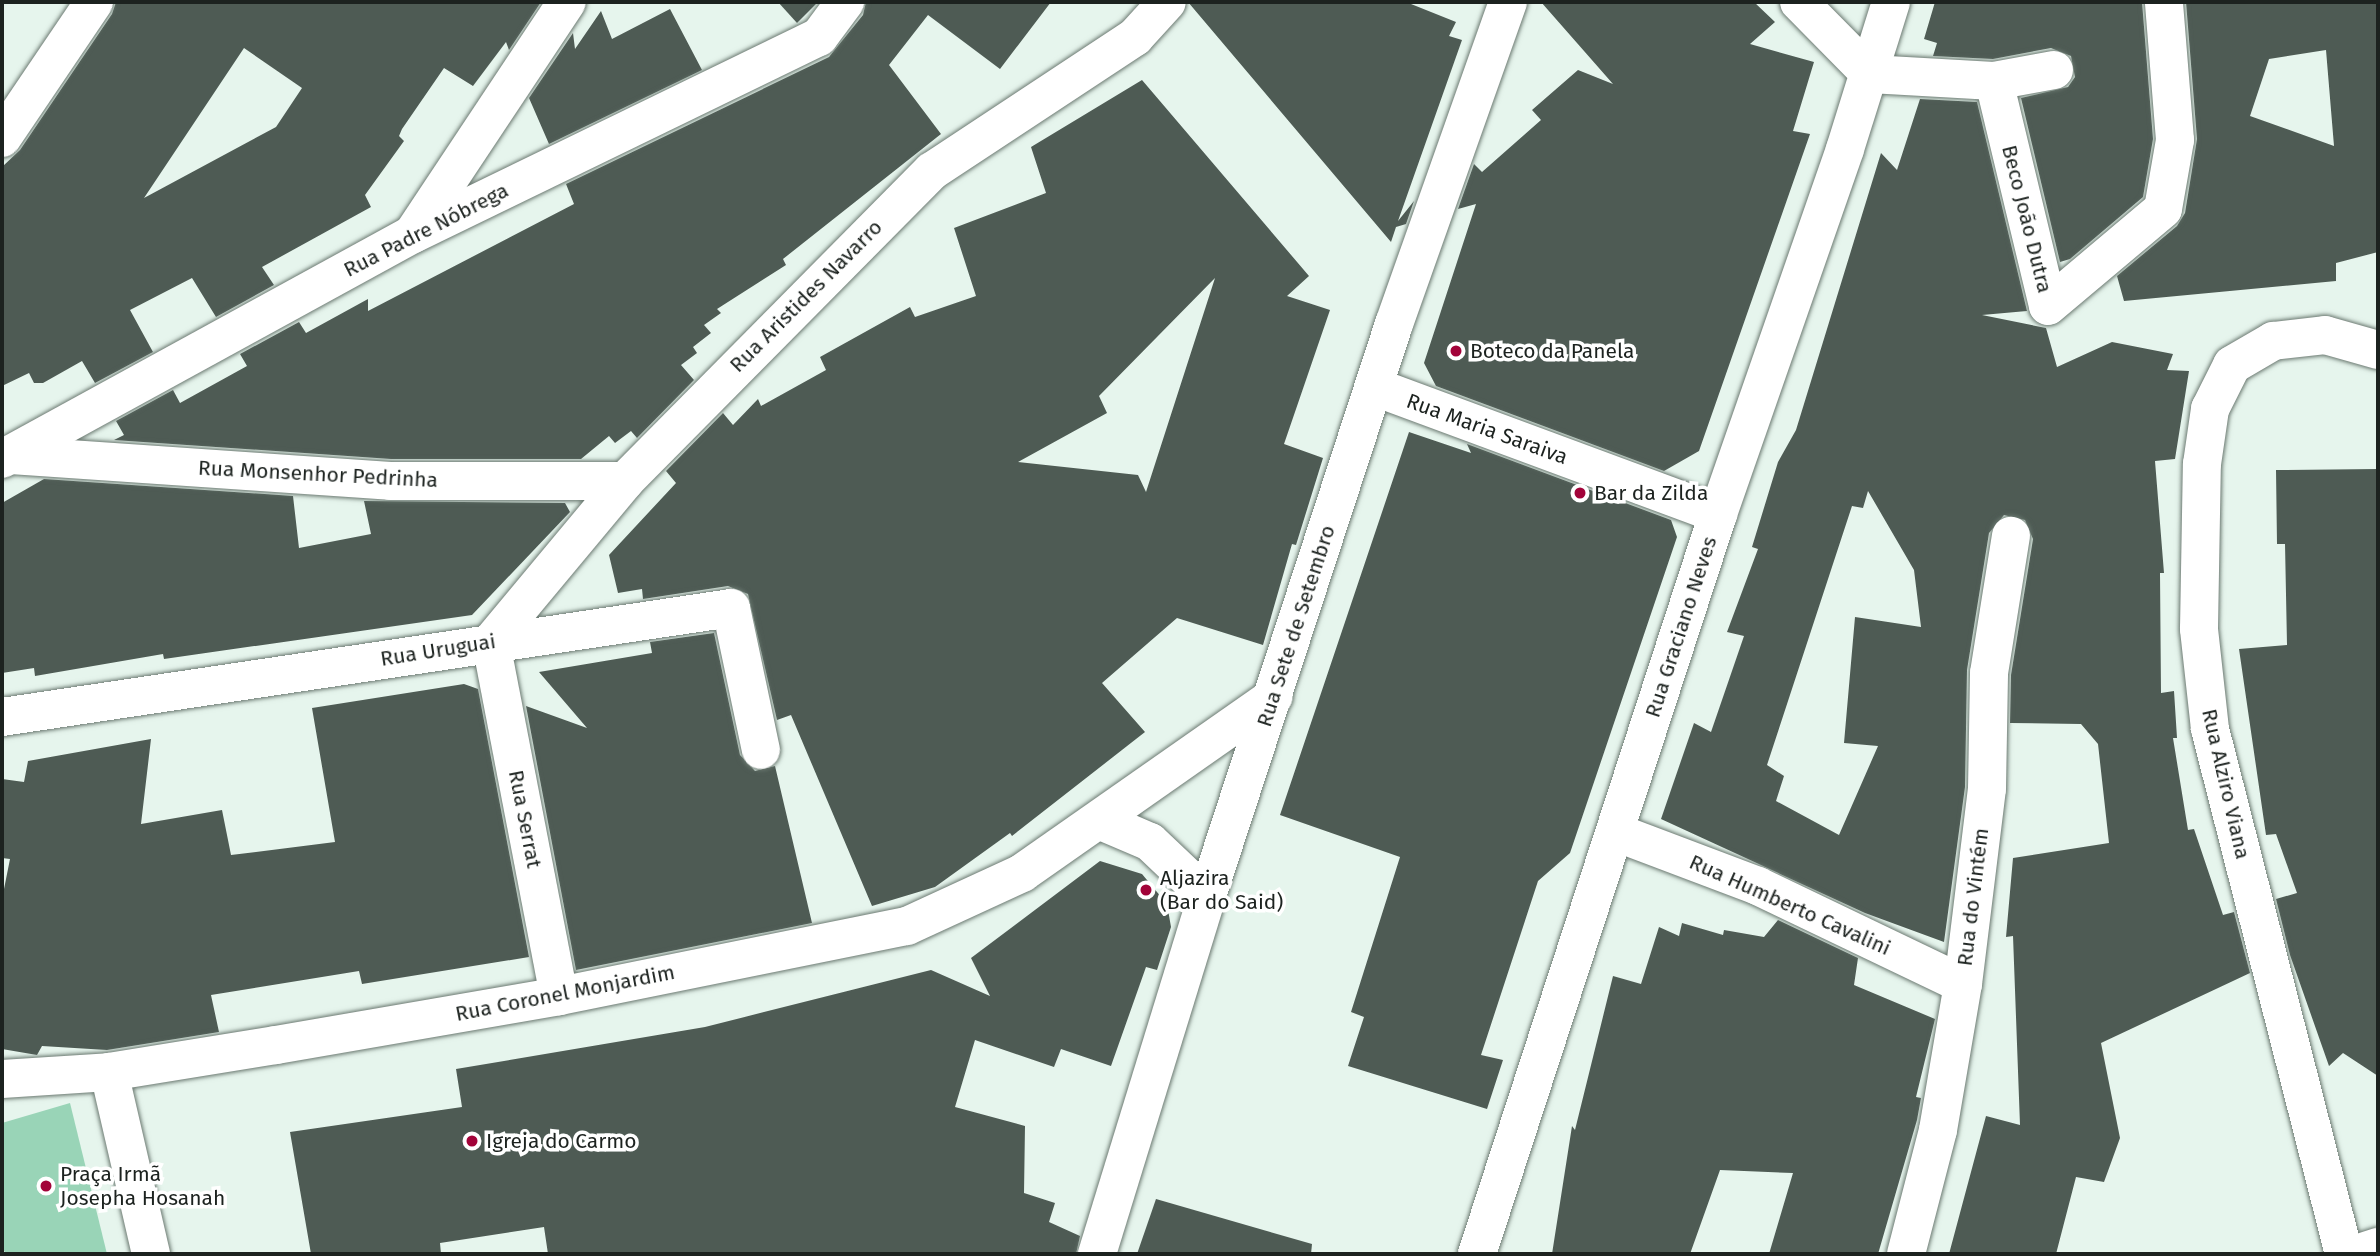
<!DOCTYPE html>
<meta charset="utf-8">
<style>
body{margin:0}
#map{position:relative;width:2380px;height:1256px;overflow:hidden;background:#e6f5ed;font-family:"Fira Sans",sans-serif}
div>[style]{position:absolute}
.green>*{inset:0;background:#99d4b7}
.building>*{inset:0;background:#4e5b54}
.roads{filter:drop-shadow(0 0 2px #6b7971) drop-shadow(0 0 2px #6b7971)}
.street>*{height:38px;margin:-19px;padding:0 19px;transform-origin:19px;border-radius:19px;background:#fff}
.dots>*{width:19px;height:19px;translate:-50% -50%;box-sizing:border-box;border:4px solid #fff;border-radius:50%}
span{translate:-50% -50%;white-space:nowrap;text-align:center;line-height:1.15;-webkit-text-stroke:7px #fff;paint-order:stroke}
.street-label{font-size:21px;color:#1c221f}
.poi-label{font-size:21px;color:#1c221f}
.left{translate:0 -50%;text-align:left}
.frame{position:absolute;inset:0;border:4px solid #1c221f;pointer-events:none}
</style>
<div id="map">
<div class="green">
<i style="clip-path:polygon(70px 1103px,107px 1254px,7px 1254px,2px 1249px,2px 1123px)"></i>
</div>
<div class="building">
<i style="clip-path:polygon(evenodd,116px 2px,541px 2px,509px 50px,506px 42px,473px 86px,444px 68px,402px 129px,399px 136px,404px 141px,365px 195px,371px 207px,262px 267px,274px 285px,216px 317px,192px 278px,130px 310px,153px 352px,95px 383px,82px 361px,43px 383px,34px 383px,29px 373px,2px 386px,2px 167px,20px 150px,112px 14px,116px 2px,244px 48px,302px 88px,276px 127px,144px 198px,244px 48px)"></i>
<i style="clip-path:polygon(778px 2px,818px 2px,797px 23px)"></i>
<i style="clip-path:polygon(866px 2px,1051px 2px,1000px 69px,928px 15px,889px 65px,941px 134px,783px 259px,786px 265px,717px 309px,721px 313px,704px 325px,711px 333px,693px 347px,697px 353px,681px 365px,694px 380px,637px 438px,631px 431px,615px 443px,609px 436px,581px 459px,391px 459px,114px 440px,124px 435px,116px 421px,173px 390px,180px 403px,247px 366px,240px 354px,299px 322px,306px 333px,368px 299px,368px 311px,574px 204px,566px 184px,829px 57px,863px 15px)"></i>
<i style="clip-path:polygon(1188px 2px,1406px 2px,1456px 22px,1449px 36px,1462px 40px,1398px 221px,1414px 201px,1406px 224px,1396px 227px,1391px 242px)"></i>
<i style="clip-path:polygon(1541px 2px,1754px 2px,1775px 22px,1750px 44px,1814px 62px,1793px 131px,1810px 134px,1699px 451px,1664px 471px,1436px 386px,1424px 363px,1476px 204px,1458px 209px,1474px 164px,1482px 172px,1541px 120px,1532px 110px,1578px 70px,1613px 84px)"></i>
<i style="clip-path:polygon(1935px 2px,2142px 2px,2153px 139px,2143px 197px,2070px 259px,2060px 262px,2021px 98px,2068px 87px,2075px 77px,2071px 56px,2051px 48px,1993px 59px,1933px 56px,1937px 43px,1924px 39px)"></i>
<i style="clip-path:polygon(evenodd,2186px 2px,2378px 2px,2378px 252px,2336px 263px,2336px 281px,2124px 301px,2117px 276px,2177px 226px,2185px 213px,2197px 139px,2186px 2px,2326px 50px,2334px 146px,2250px 116px,2269px 59px,2326px 50px)"></i>
<i style="clip-path:polygon(670px 9px,702px 70px,549px 144px,529px 98px,573px 33px,575px 49px,601px 11px,612px 39px)"></i>
<i style="clip-path:polygon(evenodd,1142px 80px,1309px 276px,1287px 296px,1330px 310px,1284px 444px,1323px 458px,1296px 545px,1292px 544px,1263px 645px,1177px 618px,1102px 683px,1145px 732px,1012px 836px,1010px 833px,935px 887px,872px 906px,791px 715px,777px 720px,748px 594px,728px 586px,643px 599px,642px 589px,618px 593px,609px 555px,676px 483px,666px 471px,723px 413px,733px 425px,758px 399px,761px 406px,826px 370px,820px 357px,910px 307px,915px 317px,976px 296px,954px 228px,1046px 193px,1031px 147px,1142px 80px,1215px 278px,1146px 492px,1138px 475px,1018px 462px,1107px 413px,1099px 396px,1215px 278px)"></i>
<i style="clip-path:polygon(evenodd,1920px 99px,1977px 102px,2027px 311px,1982px 315px,2046px 328px,2057px 367px,2112px 342px,2173px 354px,2167px 370px,2189px 371px,2175px 459px,2155px 461px,2164px 573px,2160px 573px,2161px 693px,2174px 691px,2177px 738px,2173px 738px,2188px 830px,2194px 829px,2223px 915px,2234px 912px,2250px 973px,2101px 1043px,2120px 1138px,2104px 1182px,2076px 1177px,2056px 1254px,1949px 1254px,1986px 1116px,2020px 1125px,2013px 936px,2006px 937px,2013px 858px,2109px 843px,2098px 744px,2081px 724px,2010px 723px,2011px 675px,2033px 539px,2025px 520px,2004px 515px,1989px 533px,1967px 670px,1965px 787px,1944px 942px,1865px 913px,1661px 819px,1694px 723px,1711px 732px,1744px 636px,1727px 632px,1758px 549px,1752px 547px,1778px 462px,1796px 430px,1881px 153px,1897px 170px,1920px 99px,1868px 491px,1914px 570px,1921px 627px,1855px 617px,1844px 743px,1878px 746px,1839px 835px,1776px 801px,1784px 776px,1767px 765px,1852px 506px,1863px 508px,1868px 491px)"></i>
<i style="clip-path:polygon(1409px 432px,1471px 453px,1467px 444px,1671px 520px,1677px 537px,1570px 853px,1538px 881px,1481px 1055px,1503px 1060px,1487px 1109px,1348px 1066px,1364px 1017px,1351px 1012px,1400px 857px,1280px 815px)"></i>
<i style="clip-path:polygon(2378px 469px,2378px 1076px,2343px 1053px,2329px 1066px,2290px 955px,2276px 899px,2297px 893px,2276px 834px,2266px 835px,2239px 649px,2287px 645px,2285px 544px,2277px 544px,2276px 470px)"></i>
<i style="clip-path:polygon(44px 479px,293px 496px,299px 548px,371px 534px,364px 501px,565px 503px,570px 512px,472px 615px,164px 659px,163px 654px,35px 676px,34px 668px,2px 673px,2px 503px)"></i>
<i style="clip-path:polygon(714px 633px,740px 755px,755px 771px,775px 766px,812px 923px,576px 970px,526px 706px,587px 728px,539px 672px,652px 653px,650px 642px)"></i>
<i style="clip-path:polygon(464px 684px,478px 689px,529px 957px,362px 984px,359px 971px,211px 995px,219px 1032px,107px 1050px,42px 1046px,37px 1055px,2px 1049px,2px 899px,10px 859px,2px 858px,2px 779px,24px 782px,28px 761px,151px 739px,141px 824px,222px 810px,231px 855px,335px 842px,312px 708px)"></i>
<i style="clip-path:polygon(1100px 861px,1142px 874px,1167px 904px,1171px 927px,1157px 970px,1146px 967px,1111px 1066px,1061px 1049px,1054px 1067px,975px 1040px,955px 1107px,1025px 1126px,1024px 1193px,1055px 1203px,1049px 1222px,1080px 1236px,1076px 1254px,548px 1254px,544px 1227px,440px 1243px,441px 1254px,311px 1254px,290px 1132px,462px 1107px,456px 1069px,705px 1027px,931px 970px,990px 996px,971px 958px)"></i>
<i style="clip-path:polygon(1778px 920px,1858px 958px,1854px 985px,1935px 1019px,1916px 1097px,1921px 1098px,1917px 1120px,1878px 1254px,1769px 1254px,1793px 1173px,1720px 1170px,1690px 1254px,1552px 1254px,1572px 1126px,1575px 1130px,1613px 976px,1641px 984px,1659px 927px,1679px 936px,1682px 923px,1723px 935px,1724px 930px,1764px 937px)"></i>
<i style="clip-path:polygon(1156px 1199px,1312px 1244px,1311px 1254px,1137px 1254px)"></i>
</div>
<div class="roads">
<div class="street">
<i style="left:1799px;top:2px;width:101px;rotate:45.4deg"></i>
<i style="left:1870px;top:74px;width:124px;rotate:3.2deg"></i>
<i style="left:1994px;top:81px;width:61px;rotate:-10.4deg"></i>
<i style="left:1994px;top:81px;width:231px;rotate:76.5deg"></i>
<i style="left:2048px;top:306px;width:150px;rotate:-40.1deg"></i>
<i style="left:2163px;top:209px;width:70px;rotate:-80.1deg"></i>
<i style="left:2175px;top:140px;width:138px;rotate:-94.6deg"></i>
<i style="left:2px;top:138px;width:164px;rotate:-55.9deg"></i>
<i style="left:414px;top:232px;width:276px;rotate:-56.4deg"></i>
<i style="left:1375px;top:387px;width:366px;rotate:20.3deg"></i>
<i style="left:11px;top:455px;width:380px;rotate:3.9deg"></i>
<i style="left:390px;top:481px;width:235px"></i>
<i style="left:2px;top:459px;width:469px;rotate:-28.7deg"></i>
<i style="left:413px;top:234px;width:451px;rotate:-25.9deg"></i>
<i style="left:819px;top:37px;width:44px;rotate:-53.4deg"></i>
<i style="left:2px;top:717px;width:737px;rotate:-8.5deg"></i>
<i style="left:731px;top:608px;width:145px;rotate:78.1deg"></i>
<i style="left:1101px;top:821px;width:53px;rotate:23.2deg"></i>
<i style="left:1150px;top:842px;width:79px;rotate:43.5deg"></i>
<i style="left:1615px;top:832px;width:153px;rotate:20.7deg"></i>
<i style="left:1758px;top:886px;width:227px;rotate:25.6deg"></i>
<i style="left:559px;top:996px;width:360px;rotate:-100.9deg"></i>
<i style="left:491px;top:642px;width:209px;rotate:-50.2deg"></i>
<i style="left:625px;top:481px;width:436px;rotate:-45.3deg"></i>
<i style="left:932px;top:171px;width:243px;rotate:-33.4deg"></i>
<i style="left:1135px;top:37px;width:47px;rotate:-47.6deg"></i>
<i style="left:109px;top:1072px;width:187px;rotate:77deg"></i>
<i style="left:2px;top:1079px;width:107px;rotate:-3.7deg"></i>
<i style="left:109px;top:1072px;width:169px;rotate:-9.2deg"></i>
<i style="left:276px;top:1045px;width:287px;rotate:-9.8deg"></i>
<i style="left:559px;top:996px;width:355px;rotate:-11.4deg"></i>
<i style="left:907px;top:926px;width:127px;rotate:-24.7deg"></i>
<i style="left:1022px;top:873px;width:307px;rotate:-35deg"></i>
<i style="left:1097px;top:1254px;width:375px;rotate:-72.9deg"></i>
<i style="left:1207px;top:896px;width:602px;rotate:-71.9deg"></i>
<i style="left:1394px;top:324px;width:342px;rotate:-70.5deg"></i>
<i style="left:1477px;top:1254px;width:778px;rotate:-71.96deg"></i>
<i style="left:1718px;top:514px;width:386px;rotate:-70.8deg"></i>
<i style="left:1845px;top:149px;width:154px;rotate:-72.6deg"></i>
<i style="left:1906px;top:1254px;width:128px;rotate:-75.5deg"></i>
<i style="left:1938px;top:1130px;width:148px;rotate:-80.3deg"></i>
<i style="left:1963px;top:984px;width:196px;rotate:-83deg"></i>
<i style="left:1987px;top:789px;width:116px;rotate:-89deg"></i>
<i style="left:1989px;top:673px;width:139px;rotate:-80.9deg"></i>
<i style="left:2344px;top:1254px;width:542px;rotate:-104.32deg"></i>
<i style="left:2210px;top:729px;width:101px;rotate:-96.3deg"></i>
<i style="left:2199px;top:629px;width:165px;rotate:-89deg"></i>
<i style="left:2202px;top:464px;width:56px;rotate:-81.7deg"></i>
<i style="left:2210px;top:409px;width:49px;rotate:-63.4deg"></i>
<i style="left:2232px;top:365px;width:48px;rotate:-30.3deg"></i>
<i style="left:2273px;top:341px;width:52px;rotate:-6.6deg"></i>
<i style="left:2325px;top:335px;width:55px;rotate:15.8deg"></i>
<i style="left:2356px;top:1254px;width:23px;rotate:-18deg"></i>
</div>
</div>
<div class="dots">
<i style="left:1456px;top:351px;background:#a20339"></i>
<i style="left:1580px;top:493px;background:#a20339"></i>
<i style="left:1146px;top:890px;background:#a20339"></i>
<i style="left:472px;top:1141px;background:#a20339"></i>
<i style="left:46px;top:1186px;background:#a20339"></i>
</div>
<div class="street-label">
<span style="left:2027px;top:219px;rotate:76deg">Beco João Dutra</span>
<span style="left:426px;top:230px;rotate:-27deg">Rua Padre Nóbrega</span>
<span style="left:806px;top:296px;rotate:-45deg">Rua Aristides Navarro</span>
<span style="left:1487px;top:429px;rotate:20deg">Rua Maria Saraiva</span>
<span style="left:318px;top:474px;rotate:3deg">Rua Monsenhor Pedrinha</span>
<span style="left:1296px;top:626px;rotate:-72deg">Rua Sete de Setembro</span>
<span style="left:1681px;top:627px;rotate:-72deg">Rua Graciano Neves</span>
<span style="left:438px;top:650px;rotate:-9deg">Rua Uruguai</span>
<span style="left:2226px;top:784px;rotate:77deg">Rua Alziro Viana</span>
<span style="left:525px;top:819px;rotate:79deg">Rua Serrat</span>
<span style="left:1973px;top:897px;rotate:-83deg">Rua do Vintém</span>
<span style="left:1790px;top:905px;rotate:24deg">Rua Humberto Cavalini</span>
<span style="left:565px;top:993px;rotate:-11deg">Rua Coronel Monjardim</span>
</div>
<div class="poi-label">
<span class="left" style="left:1470px;top:351px">Boteco da Panela</span>
<span class="left" style="left:1594px;top:493px">Bar da Zilda</span>
<span class="left" style="left:1160px;top:890px">Aljazira<br>(Bar do Said)</span>
<span class="left" style="left:486px;top:1141px">Igreja do Carmo</span>
<span class="left" style="left:60px;top:1186px">Praça Irmã<br>Josepha Hosanah</span>
</div>
<div class="frame"></div>
</div>
